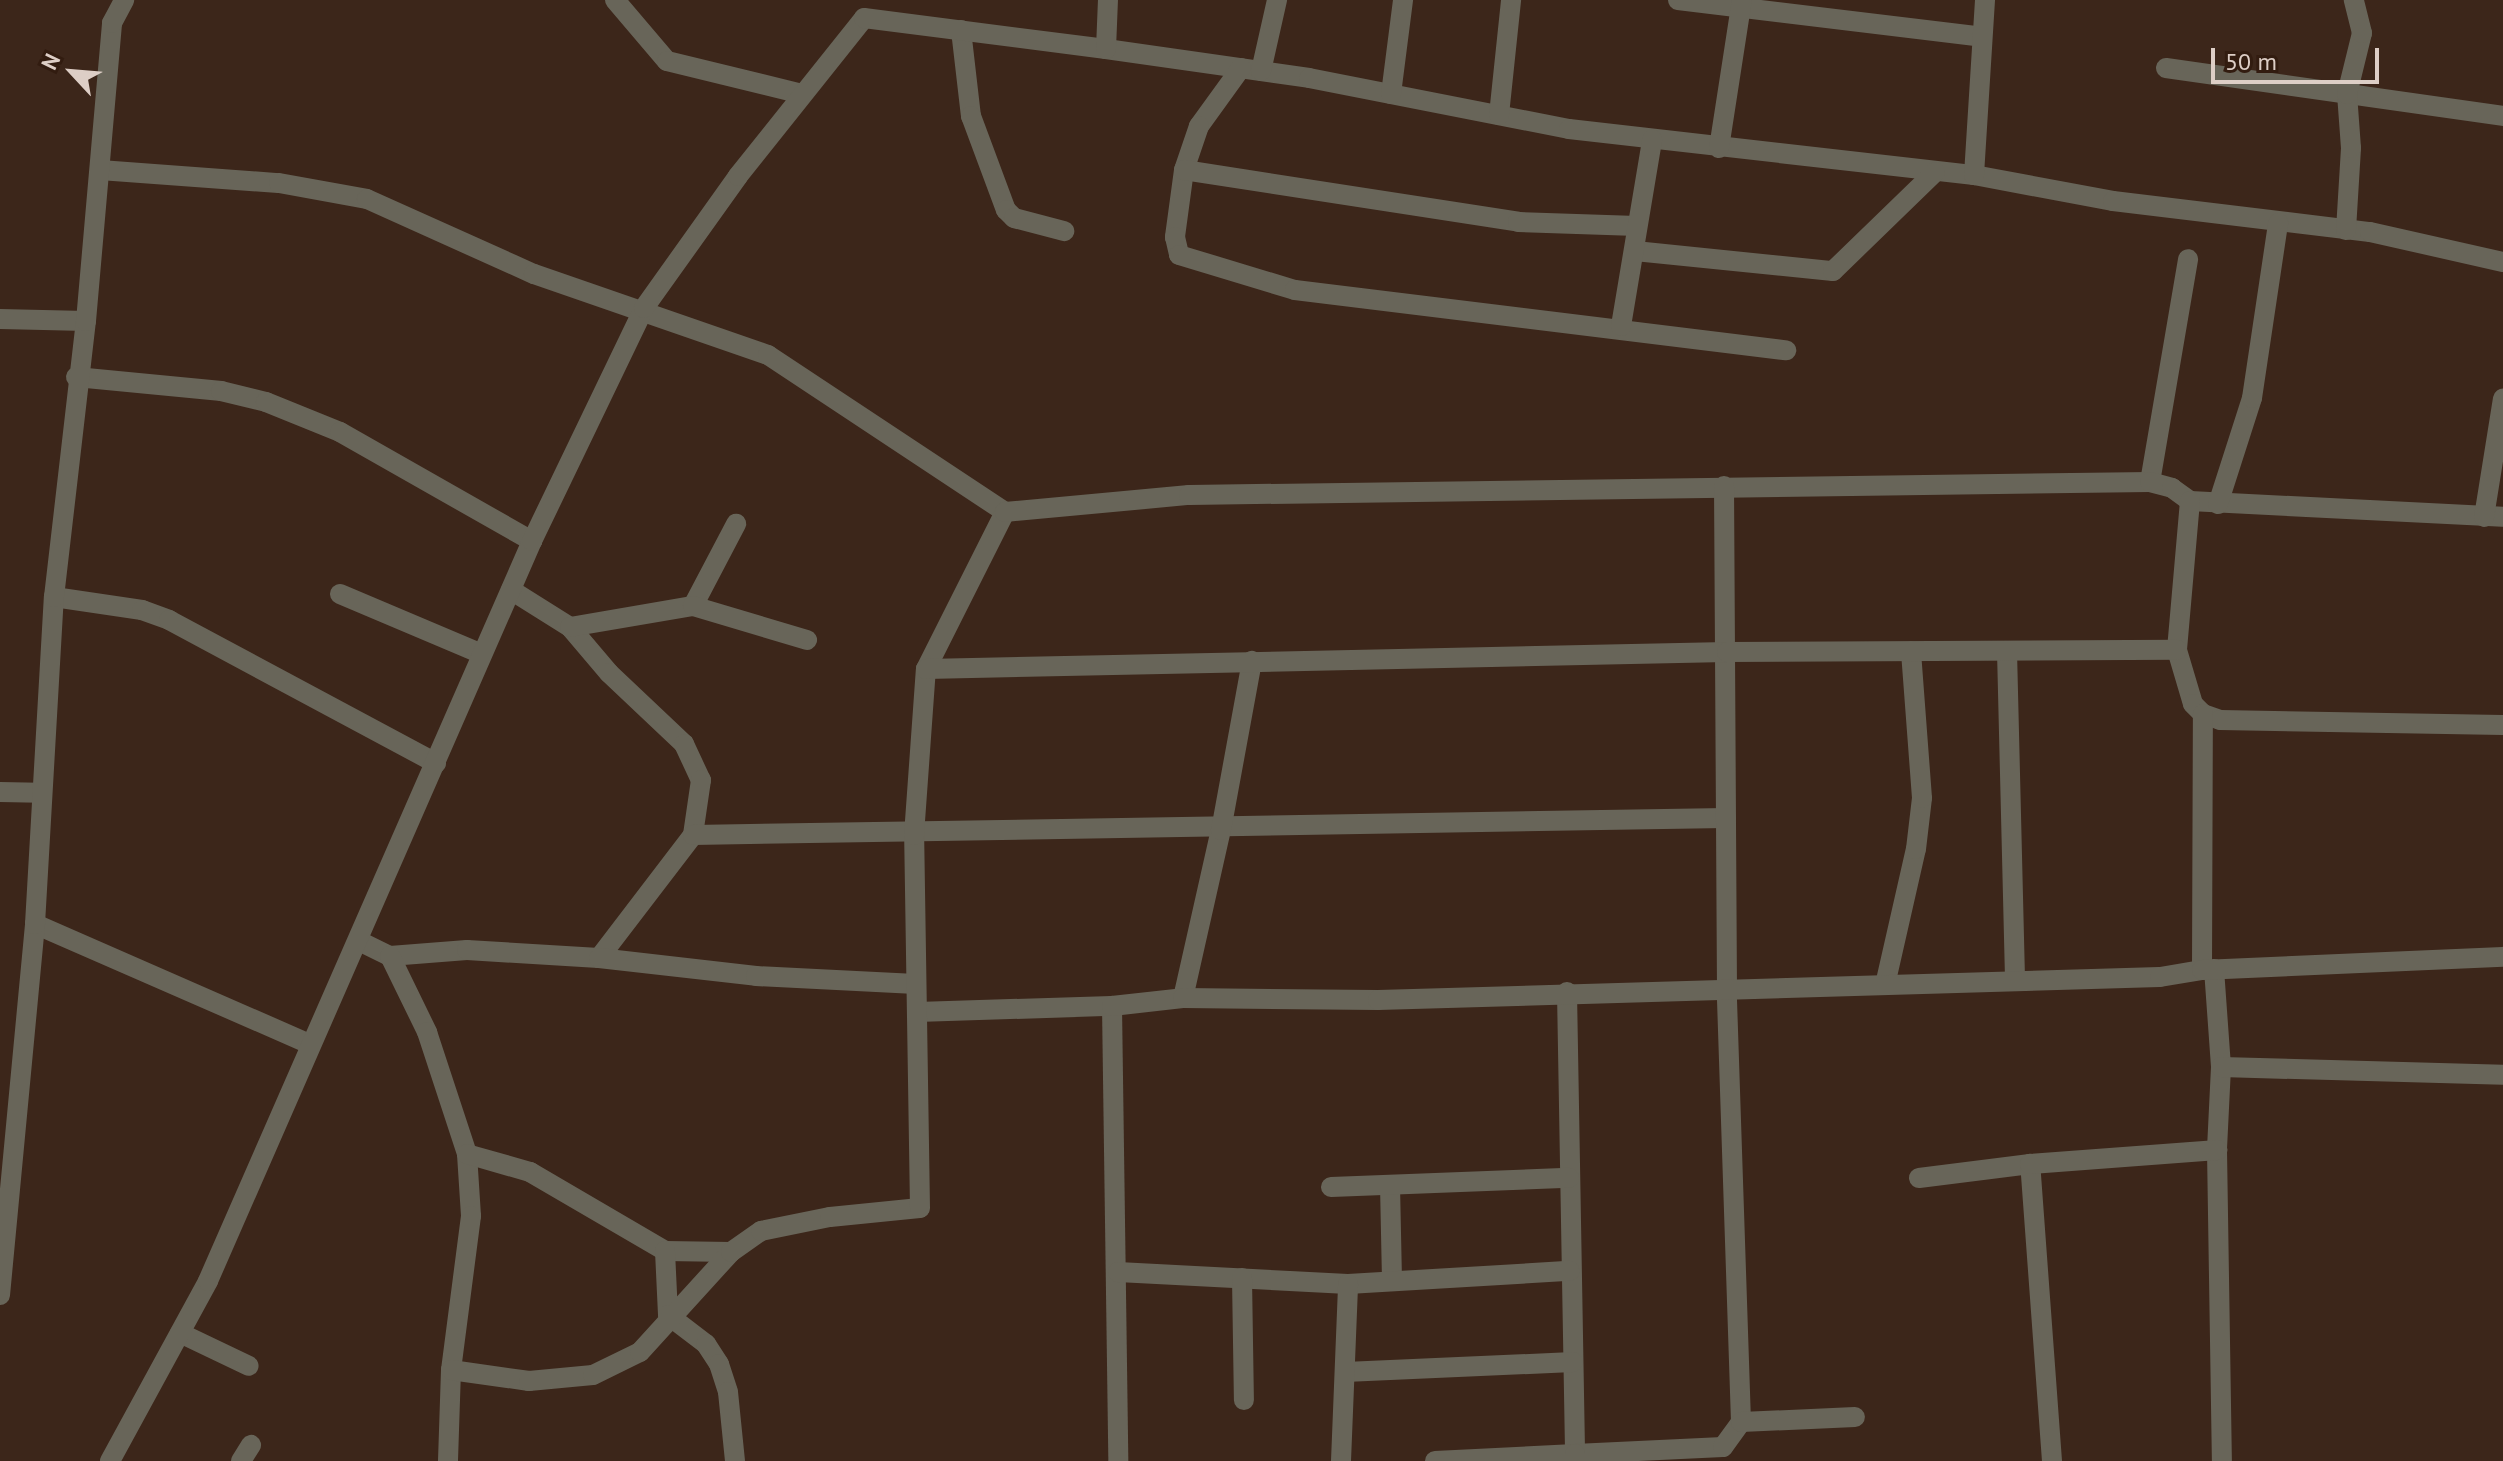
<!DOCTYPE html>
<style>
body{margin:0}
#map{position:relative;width:2503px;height:1461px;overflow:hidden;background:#3c261a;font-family:"PT Sans",sans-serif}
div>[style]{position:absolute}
.minor>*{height:20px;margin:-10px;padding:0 10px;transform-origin:10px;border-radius:10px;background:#686559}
span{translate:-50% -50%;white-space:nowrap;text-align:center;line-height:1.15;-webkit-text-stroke:6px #321c10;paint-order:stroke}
.north{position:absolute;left:32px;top:32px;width:80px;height:80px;-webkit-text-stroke:6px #321c10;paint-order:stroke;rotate:296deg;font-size:22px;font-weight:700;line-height:32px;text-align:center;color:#ddcec6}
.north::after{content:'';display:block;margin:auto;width:28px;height:36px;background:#ddcec6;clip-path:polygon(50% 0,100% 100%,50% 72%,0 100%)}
.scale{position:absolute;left:2211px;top:48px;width:168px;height:36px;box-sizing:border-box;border:4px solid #ddcec6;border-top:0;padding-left:10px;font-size:24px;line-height:28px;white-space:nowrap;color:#ddcec6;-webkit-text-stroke:6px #321c10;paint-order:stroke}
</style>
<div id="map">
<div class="minor">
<i style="left:615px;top:0;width:80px;rotate:49.6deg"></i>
<i style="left:667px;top:61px;width:139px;rotate:13.7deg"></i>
<i style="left:1678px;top:0;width:306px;rotate:6.9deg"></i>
<i style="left:961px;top:30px;width:87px;rotate:83.4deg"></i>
<i style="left:971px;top:116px;width:100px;rotate:69.6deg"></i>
<i style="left:1006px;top:210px;width:11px;rotate:45deg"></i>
<i style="left:1014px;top:218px;width:52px;rotate:14.6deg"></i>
<i style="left:1106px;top:49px;width:205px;rotate:8.1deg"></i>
<i style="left:1309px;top:78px;width:265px;rotate:11.1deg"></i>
<i style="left:1569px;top:129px;width:408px;rotate:6.5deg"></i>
<i style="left:1974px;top:175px;width:141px;rotate:10.6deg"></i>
<i style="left:2113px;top:201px;width:259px;rotate:6.9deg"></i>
<i style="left:2370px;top:232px;width:136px;rotate:12.7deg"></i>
<i style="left:1241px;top:68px;width:72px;rotate:125.9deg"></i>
<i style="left:1199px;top:126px;width:46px;rotate:108.8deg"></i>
<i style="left:1184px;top:170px;width:68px;rotate:97.7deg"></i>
<i style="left:1175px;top:237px;width:18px;rotate:77deg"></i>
<i style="left:1179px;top:255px;width:121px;rotate:16.8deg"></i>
<i style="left:1295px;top:290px;width:495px;rotate:7deg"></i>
<i style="left:2166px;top:68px;width:340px;rotate:8.1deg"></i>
<i style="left:1261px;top:71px;width:73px;rotate:-77.3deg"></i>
<i style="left:1391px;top:94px;width:95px;rotate:-82.7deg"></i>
<i style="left:1499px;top:115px;width:116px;rotate:-84deg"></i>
<i style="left:1719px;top:148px;width:150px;rotate:-81.2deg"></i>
<i style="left:100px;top:170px;width:179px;rotate:4.2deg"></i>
<i style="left:279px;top:183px;width:89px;rotate:10.3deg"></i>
<i style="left:367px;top:199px;width:183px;rotate:24.2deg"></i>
<i style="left:534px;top:274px;width:248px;rotate:19.1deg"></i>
<i style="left:768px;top:355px;width:284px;rotate:33.5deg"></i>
<i style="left:1184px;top:170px;width:338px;rotate:8.8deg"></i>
<i style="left:1518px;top:222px;width:119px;rotate:1.9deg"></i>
<i style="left:1974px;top:175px;width:175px;rotate:-86.4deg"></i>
<i style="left:2346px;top:230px;width:82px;rotate:-86.5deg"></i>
<i style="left:2351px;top:148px;width:54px;rotate:-94.2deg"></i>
<i style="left:2347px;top:94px;width:63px;rotate:-76.2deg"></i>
<i style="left:2362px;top:33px;width:34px;rotate:-104deg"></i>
<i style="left:1635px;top:251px;width:199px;rotate:5.8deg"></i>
<i style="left:1833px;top:271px;width:142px;rotate:-44.1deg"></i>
<i style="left:0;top:319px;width:86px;rotate:1.3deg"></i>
<i style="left:1621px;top:326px;width:189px;rotate:-80.5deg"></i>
<i style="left:76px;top:377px;width:146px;rotate:5.5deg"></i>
<i style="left:221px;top:391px;width:46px;rotate:13.7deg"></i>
<i style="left:266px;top:402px;width:80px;rotate:22.1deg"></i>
<i style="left:340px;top:432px;width:221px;rotate:29.6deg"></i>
<i style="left:2150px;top:482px;width:226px;rotate:-80.3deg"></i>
<i style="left:2190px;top:501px;width:313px;rotate:2.9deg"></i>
<i style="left:2218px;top:504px;width:111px;rotate:-72.2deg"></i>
<i style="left:2252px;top:398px;width:177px;rotate:-81.5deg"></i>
<i style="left:2484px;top:517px;width:120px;rotate:-80.9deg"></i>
<i style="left:511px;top:590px;width:70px;rotate:32.1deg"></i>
<i style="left:570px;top:627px;width:60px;rotate:49.7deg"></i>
<i style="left:609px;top:673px;width:103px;rotate:43.4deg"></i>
<i style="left:684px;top:744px;width:40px;rotate:65deg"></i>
<i style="left:701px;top:780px;width:56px;rotate:98.3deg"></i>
<i style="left:340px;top:594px;width:154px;rotate:22.9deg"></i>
<i style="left:54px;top:597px;width:89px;rotate:8.4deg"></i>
<i style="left:142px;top:610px;width:29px;rotate:20deg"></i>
<i style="left:169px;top:620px;width:303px;rotate:28.2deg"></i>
<i style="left:693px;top:606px;width:93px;rotate:-62.3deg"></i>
<i style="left:570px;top:627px;width:125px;rotate:-9.7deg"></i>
<i style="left:693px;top:606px;width:119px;rotate:16.6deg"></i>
<i style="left:2007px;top:651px;width:327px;rotate:88.6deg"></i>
<i style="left:926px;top:669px;width:176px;rotate:-63.3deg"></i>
<i style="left:1005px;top:512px;width:185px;rotate:-5.3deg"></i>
<i style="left:1189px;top:495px;width:961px;rotate:-0.78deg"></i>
<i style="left:2150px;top:482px;width:23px;rotate:15deg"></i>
<i style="left:2172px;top:488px;width:22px;rotate:36deg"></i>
<i style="left:2190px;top:501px;width:150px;rotate:95deg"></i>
<i style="left:2177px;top:650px;width:56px;rotate:73.5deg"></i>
<i style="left:2193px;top:704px;width:14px;rotate:45deg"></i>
<i style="left:2203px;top:714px;width:18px;rotate:19deg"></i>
<i style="left:2220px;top:720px;width:283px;rotate:1deg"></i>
<i style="left:0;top:792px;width:39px;rotate:1deg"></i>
<i style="left:35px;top:924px;width:298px;rotate:23.6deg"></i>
<i style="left:359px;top:941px;width:34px;rotate:26deg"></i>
<i style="left:390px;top:956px;width:77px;rotate:-4.5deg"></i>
<i style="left:467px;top:950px;width:132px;rotate:3.5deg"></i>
<i style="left:599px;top:958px;width:155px;rotate:-52.6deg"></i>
<i style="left:693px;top:835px;width:1033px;rotate:-0.94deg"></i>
<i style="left:390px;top:956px;width:85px;rotate:64deg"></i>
<i style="left:427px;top:1032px;width:128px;rotate:71.8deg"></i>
<i style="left:467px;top:1154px;width:62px;rotate:86.3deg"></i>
<i style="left:471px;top:1216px;width:155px;rotate:97.4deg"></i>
<i style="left:451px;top:1370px;width:91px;rotate:91.9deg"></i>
<i style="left:599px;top:958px;width:158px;rotate:6.5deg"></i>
<i style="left:756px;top:976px;width:160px;rotate:2.9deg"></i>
<i style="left:2214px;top:969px;width:98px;rotate:85.9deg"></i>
<i style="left:2221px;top:1067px;width:83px;rotate:92.8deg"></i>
<i style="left:2217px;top:1150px;width:311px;rotate:89.1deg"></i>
<i style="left:2202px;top:970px;width:256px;rotate:-89.8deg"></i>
<i style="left:1885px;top:985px;width:139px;rotate:-77.2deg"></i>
<i style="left:1916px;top:849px;width:51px;rotate:-83.3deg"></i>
<i style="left:1922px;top:798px;width:147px;rotate:-94.3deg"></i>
<i style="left:1567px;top:992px;width:462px;rotate:89deg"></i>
<i style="left:1575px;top:1454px;width:148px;rotate:-2.7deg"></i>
<i style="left:1723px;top:1447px;width:31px;rotate:-54deg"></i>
<i style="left:1741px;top:1422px;width:432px;rotate:-91.9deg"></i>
<i style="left:1727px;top:990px;width:504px;rotate:-90.34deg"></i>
<i style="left:1183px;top:998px;width:172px;rotate:-77.3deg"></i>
<i style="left:1221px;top:830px;width:172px;rotate:-79.6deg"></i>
<i style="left:1112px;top:1006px;width:455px;rotate:89.2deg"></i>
<i style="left:917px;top:1012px;width:195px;rotate:-1.8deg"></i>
<i style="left:1112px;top:1006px;width:71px;rotate:-6.4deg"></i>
<i style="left:1183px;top:998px;width:195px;rotate:0.6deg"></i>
<i style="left:1378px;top:1000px;width:782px;rotate:-1.68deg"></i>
<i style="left:2160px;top:977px;width:43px;rotate:-9.5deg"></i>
<i style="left:2202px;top:970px;width:301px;rotate:-2.5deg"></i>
<i style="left:2221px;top:1067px;width:282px;rotate:1.6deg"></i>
<i style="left:467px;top:1154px;width:66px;rotate:15.9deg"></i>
<i style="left:530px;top:1172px;width:156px;rotate:30.3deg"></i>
<i style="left:665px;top:1251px;width:66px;rotate:0.9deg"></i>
<i style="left:1919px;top:1178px;width:112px;rotate:-7.2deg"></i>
<i style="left:1390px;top:1185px;width:95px;rotate:88.8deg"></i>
<i style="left:1331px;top:1187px;width:238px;rotate:-2.2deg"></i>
<i style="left:665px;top:1251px;width:64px;rotate:87.3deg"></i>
<i style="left:668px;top:1315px;width:48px;rotate:37.3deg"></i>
<i style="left:706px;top:1344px;width:24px;rotate:57deg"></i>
<i style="left:719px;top:1364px;width:29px;rotate:72deg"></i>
<i style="left:728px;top:1392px;width:69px;rotate:84.2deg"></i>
<i style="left:1118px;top:1272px;width:230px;rotate:3deg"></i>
<i style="left:1348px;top:1284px;width:222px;rotate:-3.4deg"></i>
<i style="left:1242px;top:1278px;width:122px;rotate:89.1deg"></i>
<i style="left:0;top:1295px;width:373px;rotate:-84.6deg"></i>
<i style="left:35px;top:924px;width:328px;rotate:-86.7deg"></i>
<i style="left:54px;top:597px;width:278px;rotate:-83.4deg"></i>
<i style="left:86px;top:321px;width:299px;rotate:-85deg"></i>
<i style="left:112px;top:23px;width:26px;rotate:-62deg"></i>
<i style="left:180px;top:1333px;width:76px;rotate:25.6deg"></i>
<i style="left:451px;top:1370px;width:79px;rotate:8deg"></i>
<i style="left:529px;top:1381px;width:64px;rotate:-5.4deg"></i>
<i style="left:593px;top:1375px;width:52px;rotate:-26.1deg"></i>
<i style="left:640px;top:1352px;width:135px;rotate:-47.7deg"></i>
<i style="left:731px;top:1252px;width:37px;rotate:-35deg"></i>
<i style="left:761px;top:1231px;width:70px;rotate:-11.5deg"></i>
<i style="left:830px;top:1217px;width:90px;rotate:-5.7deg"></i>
<i style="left:920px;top:1208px;width:373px;rotate:-90.9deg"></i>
<i style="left:914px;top:835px;width:166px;rotate:-85.9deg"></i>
<i style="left:926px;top:669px;width:801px;rotate:-1.22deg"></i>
<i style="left:1727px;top:652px;width:450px;rotate:-0.3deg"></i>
<i style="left:1345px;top:1372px;width:228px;rotate:-2.5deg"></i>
<i style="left:1741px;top:1422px;width:114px;rotate:-2.5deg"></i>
<i style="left:110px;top:1461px;width:205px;rotate:-61.4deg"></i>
<i style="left:208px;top:1281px;width:808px;rotate:-66.35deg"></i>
<i style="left:532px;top:541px;width:259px;rotate:-64.3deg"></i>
<i style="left:644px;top:308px;width:162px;rotate:-54.5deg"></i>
<i style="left:738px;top:176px;width:202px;rotate:-51.4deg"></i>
<i style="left:864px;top:18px;width:244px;rotate:7.3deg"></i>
<i style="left:1106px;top:49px;width:49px;rotate:-87.7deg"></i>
<i style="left:241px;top:1461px;width:19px;rotate:-58deg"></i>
<i style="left:1341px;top:1461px;width:177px;rotate:-87.7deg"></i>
<i style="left:1435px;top:1461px;width:140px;rotate:-2.9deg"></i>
<i style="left:1575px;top:1454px;width:7px;rotate:90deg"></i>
<i style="left:2052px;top:1461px;width:298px;rotate:-94.2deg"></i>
<i style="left:2030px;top:1164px;width:188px;rotate:-4.3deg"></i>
</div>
<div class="north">N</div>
<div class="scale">50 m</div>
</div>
